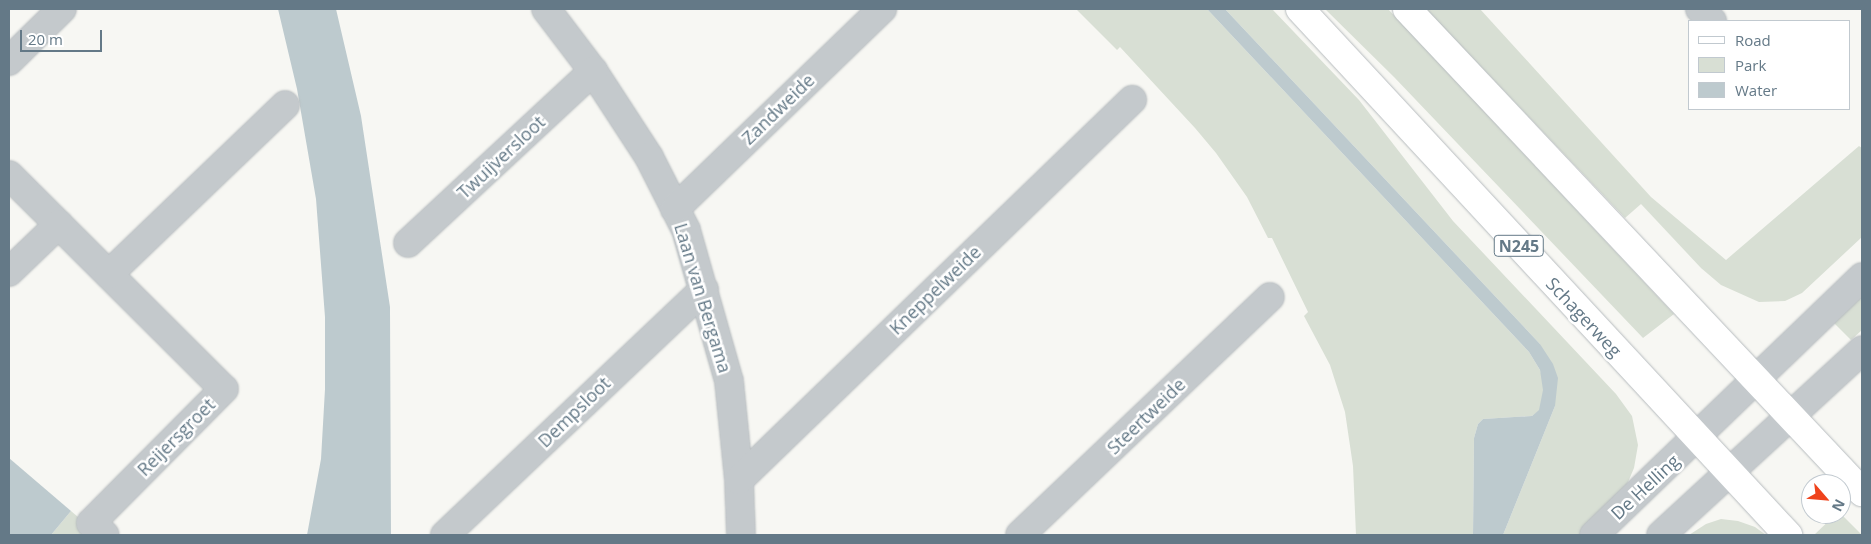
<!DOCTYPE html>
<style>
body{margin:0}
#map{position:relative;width:1871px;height:544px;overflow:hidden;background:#f7f7f3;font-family:"Open Sans",sans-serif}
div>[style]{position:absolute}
.green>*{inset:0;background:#d8dfd4}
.water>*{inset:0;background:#bdcace}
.roads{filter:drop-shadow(0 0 1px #b7bcbf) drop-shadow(0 0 1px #b7bcbf)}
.minor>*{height:28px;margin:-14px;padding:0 14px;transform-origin:14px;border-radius:14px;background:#c4c9cc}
.major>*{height:28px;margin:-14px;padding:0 14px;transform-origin:14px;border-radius:14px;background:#fff}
span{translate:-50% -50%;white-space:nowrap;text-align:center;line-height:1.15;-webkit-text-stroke:5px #fff;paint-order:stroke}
.shield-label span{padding:1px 4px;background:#fff;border:1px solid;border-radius:4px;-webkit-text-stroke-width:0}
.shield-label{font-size:16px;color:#647987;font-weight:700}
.street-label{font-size:18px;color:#647987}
.frame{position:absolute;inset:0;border:10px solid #647987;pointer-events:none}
.legend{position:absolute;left:1688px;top:20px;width:162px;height:90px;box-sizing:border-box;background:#fff;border:1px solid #c1c9cf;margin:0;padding:6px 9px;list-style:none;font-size:15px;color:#647987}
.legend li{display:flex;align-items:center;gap:10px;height:25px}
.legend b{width:25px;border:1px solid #c1c9cf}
.north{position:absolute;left:1801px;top:474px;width:50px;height:50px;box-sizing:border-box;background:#fff;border:1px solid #c1c9cf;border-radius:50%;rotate:117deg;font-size:14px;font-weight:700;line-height:20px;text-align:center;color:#647987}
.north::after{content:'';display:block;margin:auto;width:18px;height:22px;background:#ef431c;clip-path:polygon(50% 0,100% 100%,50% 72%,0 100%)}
.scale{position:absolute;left:20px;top:30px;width:82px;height:22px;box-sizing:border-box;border:2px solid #647987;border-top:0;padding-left:6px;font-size:15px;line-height:18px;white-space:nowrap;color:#647987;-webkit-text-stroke:4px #fff;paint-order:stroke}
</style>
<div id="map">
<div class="green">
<i style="clip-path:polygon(1076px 9px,1207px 9px,1529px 352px,1540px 370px,1543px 380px,1543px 401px,1540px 410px,1532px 416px,1483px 419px,1478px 424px,1474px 438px,1473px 535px,1356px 535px,1353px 466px,1345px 412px,1330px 365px,1304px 316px,1308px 312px,1272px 238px,1268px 238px,1247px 197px,1216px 153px,1195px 128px,1120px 47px,1117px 50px)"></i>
<i style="clip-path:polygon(1225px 9px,1272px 9px,1359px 100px,1453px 221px,1616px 394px,1632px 416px,1638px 445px,1634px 468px,1623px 494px,1585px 535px,1503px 535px,1555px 406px,1540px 344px)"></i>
<i style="clip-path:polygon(1325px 9px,1388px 9px,1674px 314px,1643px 338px,1394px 77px)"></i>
<i style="clip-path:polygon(1426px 9px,1480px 9px,1651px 197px,1726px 260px,1859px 146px,1862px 148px,1862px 237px,1802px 293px,1785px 301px,1759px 302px,1721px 285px,1701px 268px,1641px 204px,1625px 218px)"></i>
<i style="clip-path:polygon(1862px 295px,1862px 330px,1851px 340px,1833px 322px)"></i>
<i style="clip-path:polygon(71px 511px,99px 535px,51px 535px)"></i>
<i style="clip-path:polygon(1836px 514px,1841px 514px,1862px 535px,1814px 535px)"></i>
<i style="clip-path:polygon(1721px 519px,1738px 521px,1755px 527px,1766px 535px,1689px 535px,1706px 524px)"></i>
</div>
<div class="water">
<i style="clip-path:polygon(278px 9px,336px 9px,361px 116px,390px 307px,391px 535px,307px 535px,321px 459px,325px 389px,325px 317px,316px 199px,297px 89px)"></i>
<i style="clip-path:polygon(1207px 9px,1225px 9px,1540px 344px,1553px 364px,1558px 378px,1555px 406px,1503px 535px,1473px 535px,1474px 438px,1478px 424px,1483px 419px,1532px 416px,1539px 410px,1543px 390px,1540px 370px,1529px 352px)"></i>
<i style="clip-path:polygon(9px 458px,71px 511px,51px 535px,9px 535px)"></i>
</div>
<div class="roads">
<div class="minor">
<i style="left:546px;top:9px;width:78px;rotate:52.8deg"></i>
<i style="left:593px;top:71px;width:103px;rotate:56.9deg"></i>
<i style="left:649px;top:157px;width:82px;rotate:63.1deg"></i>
<i style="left:686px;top:230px;width:157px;rotate:74.1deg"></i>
<i style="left:729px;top:381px;width:100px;rotate:84.2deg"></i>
<i style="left:739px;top:480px;width:55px;rotate:87.9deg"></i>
<i style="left:1700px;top:9px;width:17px;rotate:45deg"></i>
<i style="left:9px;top:61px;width:74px;rotate:-44.5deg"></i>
<i style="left:9px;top:175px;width:303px;rotate:44.9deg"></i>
<i style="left:224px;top:389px;width:189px;rotate:134.8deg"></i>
<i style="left:91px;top:523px;width:18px;rotate:41deg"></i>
<i style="left:675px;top:209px;width:288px;rotate:-44deg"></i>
<i style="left:408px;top:243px;width:253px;rotate:-42.9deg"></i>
<i style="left:9px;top:272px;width:69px;rotate:-43.8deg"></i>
<i style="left:109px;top:274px;width:244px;rotate:-43.8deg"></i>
<i style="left:739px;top:480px;width:547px;rotate:-44.04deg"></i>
<i style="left:445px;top:535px;width:357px;rotate:-43.5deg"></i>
<i style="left:1020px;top:535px;width:345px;rotate:-43.6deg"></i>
<i style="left:1594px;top:535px;width:372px;rotate:-43.9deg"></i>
<i style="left:1661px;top:535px;width:273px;rotate:-42.6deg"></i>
</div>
<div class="major">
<i style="left:1300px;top:9px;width:718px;rotate:47.15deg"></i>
<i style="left:1407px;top:9px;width:664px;rotate:46.71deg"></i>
</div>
</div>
<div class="shield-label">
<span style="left:1519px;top:246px">N245</span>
</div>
<div class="street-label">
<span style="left:778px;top:109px;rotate:-44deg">Zandweide</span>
<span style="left:501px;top:157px;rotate:-43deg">Twuijversloot</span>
<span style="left:935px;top:290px;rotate:-44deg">Kneppelweide</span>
<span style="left:703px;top:298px;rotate:73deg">Laan van Bergama</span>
<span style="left:1584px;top:317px;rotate:47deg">Schagerweg</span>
<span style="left:574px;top:412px;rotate:-44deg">Dempsloot</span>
<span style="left:1146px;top:416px;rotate:-44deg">Steertweide</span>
<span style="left:176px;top:437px;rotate:-45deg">Reijersgroet</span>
<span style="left:1645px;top:487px;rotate:-43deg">De Helling</span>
</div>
<div class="frame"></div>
<ul class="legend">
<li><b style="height:6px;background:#fff"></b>Road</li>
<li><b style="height:14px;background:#d8dfd4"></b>Park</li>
<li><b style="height:14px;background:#bdcace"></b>Water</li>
</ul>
<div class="north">N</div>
<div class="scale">20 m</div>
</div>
